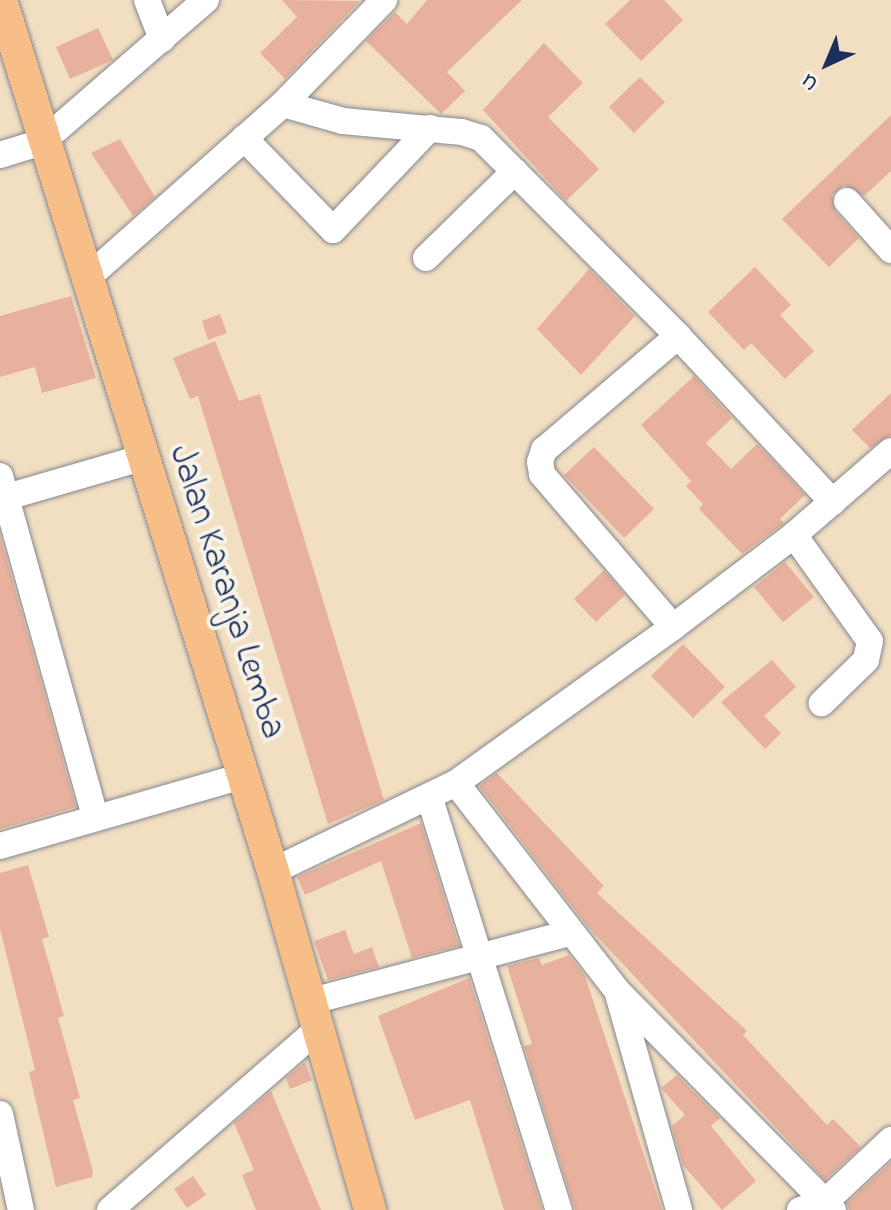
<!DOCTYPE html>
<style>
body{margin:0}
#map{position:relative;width:891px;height:1210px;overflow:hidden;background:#f2dfc2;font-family:"Indie Flower",sans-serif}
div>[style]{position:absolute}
.building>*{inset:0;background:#e8b19e}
.roads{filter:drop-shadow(0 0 2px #868790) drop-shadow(0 0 2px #868790)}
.minor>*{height:26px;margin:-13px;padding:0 13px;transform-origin:13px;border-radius:13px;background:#fff}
.major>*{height:32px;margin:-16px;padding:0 16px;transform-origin:16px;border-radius:16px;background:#f7be88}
span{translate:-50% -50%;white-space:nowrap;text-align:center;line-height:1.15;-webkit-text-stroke:8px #f7f3e8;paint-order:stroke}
.street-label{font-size:36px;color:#1b2f5e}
.north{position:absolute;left:787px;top:24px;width:80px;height:80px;-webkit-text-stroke:6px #f7f3e8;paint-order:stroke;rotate:224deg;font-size:22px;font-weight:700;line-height:32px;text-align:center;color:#1b2f5e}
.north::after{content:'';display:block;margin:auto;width:28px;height:36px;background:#1b2f5e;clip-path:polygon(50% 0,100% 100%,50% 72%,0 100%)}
</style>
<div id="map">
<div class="building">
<i style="clip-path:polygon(282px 0,360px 1px,285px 79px,260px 53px,297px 17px)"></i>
<i style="clip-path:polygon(427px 0,522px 0,447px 72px,465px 91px,441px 114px,366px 41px,395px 12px,407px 24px)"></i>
<i style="clip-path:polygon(630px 0,664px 0,683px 20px,641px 61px,605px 24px)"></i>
<i style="clip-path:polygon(98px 28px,113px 60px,70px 79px,56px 47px)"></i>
<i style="clip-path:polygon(544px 43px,583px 83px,548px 117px,599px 169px,566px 201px,483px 110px)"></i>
<i style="clip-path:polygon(640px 77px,665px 102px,634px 133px,609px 107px)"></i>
<i style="clip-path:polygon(891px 115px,891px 171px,864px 196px,844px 185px,832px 195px,835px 211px,859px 238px,829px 267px,782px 219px)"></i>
<i style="clip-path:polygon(120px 139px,155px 197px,133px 216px,91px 153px)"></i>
<i style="clip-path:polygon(755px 267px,791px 305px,780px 315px,814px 351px,785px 379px,751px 343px,744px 350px,708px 312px)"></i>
<i style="clip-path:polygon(589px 269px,635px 316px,581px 375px,537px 329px)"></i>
<i style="clip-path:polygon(71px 296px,96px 378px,42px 393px,35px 367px,0 377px,0 316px)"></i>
<i style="clip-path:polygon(220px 314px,227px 333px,208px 340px,202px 321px)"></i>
<i style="clip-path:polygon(215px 341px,239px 401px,260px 394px,384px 800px,328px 824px,198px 396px,190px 399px,173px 358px)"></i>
<i style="clip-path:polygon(694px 376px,732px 418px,706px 443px,731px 469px,757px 444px,805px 495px,780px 519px,784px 523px,742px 554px,699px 509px,703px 504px,686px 486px,691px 481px,641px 425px)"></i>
<i style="clip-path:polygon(891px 393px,891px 435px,870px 448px,852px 430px)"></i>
<i style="clip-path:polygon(594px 447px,654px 509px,624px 538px,564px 475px)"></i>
<i style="clip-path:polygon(0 536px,76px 807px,0 829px)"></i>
<i style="clip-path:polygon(785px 562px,814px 597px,783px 622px,754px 587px)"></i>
<i style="clip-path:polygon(604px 570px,625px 595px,596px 622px,574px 599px)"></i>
<i style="clip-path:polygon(683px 644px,725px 687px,693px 718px,651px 676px)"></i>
<i style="clip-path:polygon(772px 660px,796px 687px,764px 716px,781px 733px,765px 749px,721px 702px)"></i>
<i style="clip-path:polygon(497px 773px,604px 886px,597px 893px,747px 1031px,743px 1035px,827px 1125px,833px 1119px,861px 1147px,825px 1180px,588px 927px,479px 786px)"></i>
<i style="clip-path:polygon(421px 823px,459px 946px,412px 958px,381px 861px,305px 895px,297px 877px)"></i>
<i style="clip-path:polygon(28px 865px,49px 937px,42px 939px,64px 1016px,58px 1018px,80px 1098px,73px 1100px,93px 1171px,92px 1177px,56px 1187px,29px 1072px,35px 1070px,0 929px,0 873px)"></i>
<i style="clip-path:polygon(345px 930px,354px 954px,372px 947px,379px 967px,328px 980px,314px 941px)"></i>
<i style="clip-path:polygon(569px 955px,585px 976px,662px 1210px,575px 1210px,524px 1046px,532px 1044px,507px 966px,539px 958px,542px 965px)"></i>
<i style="clip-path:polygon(469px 978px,542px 1210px,504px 1210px,470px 1100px,415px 1120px,378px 1016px)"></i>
<i style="clip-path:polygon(305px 1062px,312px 1080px,290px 1089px,286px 1078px)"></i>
<i style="clip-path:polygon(677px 1075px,720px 1118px,711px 1126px,756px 1181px,722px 1210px,683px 1165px,672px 1126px,685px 1115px,661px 1088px)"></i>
<i style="clip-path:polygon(271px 1091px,286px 1127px,321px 1210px,256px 1210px,242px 1175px,254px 1170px,234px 1123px)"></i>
<i style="clip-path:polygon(891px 1162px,891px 1210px,849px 1210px,847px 1203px)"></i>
<i style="clip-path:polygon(193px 1176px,206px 1195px,187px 1208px,174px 1189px)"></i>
</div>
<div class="roads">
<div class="minor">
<i style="left:147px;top:0;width:42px;rotate:69deg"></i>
<i style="left:283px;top:104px;width:145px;rotate:-45.8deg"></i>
<i style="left:244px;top:138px;width:128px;rotate:45.9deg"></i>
<i style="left:333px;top:230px;width:141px;rotate:-46.4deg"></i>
<i style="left:0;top:155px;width:44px;rotate:-17.2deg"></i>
<i style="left:42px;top:142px;width:217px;rotate:-40.9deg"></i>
<i style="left:847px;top:201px;width:66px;rotate:48.1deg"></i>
<i style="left:426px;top:258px;width:124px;rotate:-44.3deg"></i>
<i style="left:86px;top:279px;width:264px;rotate:-41.6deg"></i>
<i style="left:283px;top:104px;width:62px;rotate:15.8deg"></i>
<i style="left:343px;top:121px;width:120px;rotate:5.3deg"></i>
<i style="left:462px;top:132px;width:20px;rotate:18deg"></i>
<i style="left:481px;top:138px;width:279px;rotate:45.1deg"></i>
<i style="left:0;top:476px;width:354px;rotate:74.4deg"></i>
<i style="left:0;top:499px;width:147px;rotate:-16.2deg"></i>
<i style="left:794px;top:535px;width:130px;rotate:54.4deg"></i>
<i style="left:870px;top:641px;width:19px;rotate:102deg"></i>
<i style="left:866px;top:660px;width:62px;rotate:135.7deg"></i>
<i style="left:673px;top:627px;width:201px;rotate:-130.6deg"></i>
<i style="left:542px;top:474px;width:12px;rotate:-99deg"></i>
<i style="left:540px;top:462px;width:13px;rotate:-72deg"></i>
<i style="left:544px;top:450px;width:176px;rotate:-40.4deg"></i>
<i style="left:678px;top:336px;width:227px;rotate:47deg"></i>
<i style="left:456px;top:783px;width:264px;rotate:52.2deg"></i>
<i style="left:618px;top:992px;width:306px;rotate:45.4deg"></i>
<i style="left:430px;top:799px;width:431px;rotate:72.6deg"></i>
<i style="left:0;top:846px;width:252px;rotate:-16.1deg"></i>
<i style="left:273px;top:871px;width:203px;rotate:-25.7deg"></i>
<i style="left:456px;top:783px;width:267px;rotate:-35.7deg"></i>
<i style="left:673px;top:627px;width:152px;rotate:-37.2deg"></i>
<i style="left:794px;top:535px;width:128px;rotate:-40.9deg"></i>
<i style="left:618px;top:994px;width:224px;rotate:74.2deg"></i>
<i style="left:308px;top:1002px;width:271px;rotate:-14.8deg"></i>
<i style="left:0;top:1114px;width:98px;rotate:77.7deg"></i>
<i style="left:110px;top:1210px;width:276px;rotate:-41deg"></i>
<i style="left:800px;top:1210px;width:26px;rotate:-18deg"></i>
<i style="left:825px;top:1202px;width:91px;rotate:-43.2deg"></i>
</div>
<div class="major">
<i style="left:1px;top:0;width:912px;rotate:72.66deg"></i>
<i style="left:273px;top:871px;width:353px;rotate:74deg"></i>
</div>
</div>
<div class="street-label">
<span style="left:226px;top:592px;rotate:72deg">Jalan Karanja Lemba</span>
</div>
<div class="north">U</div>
</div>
